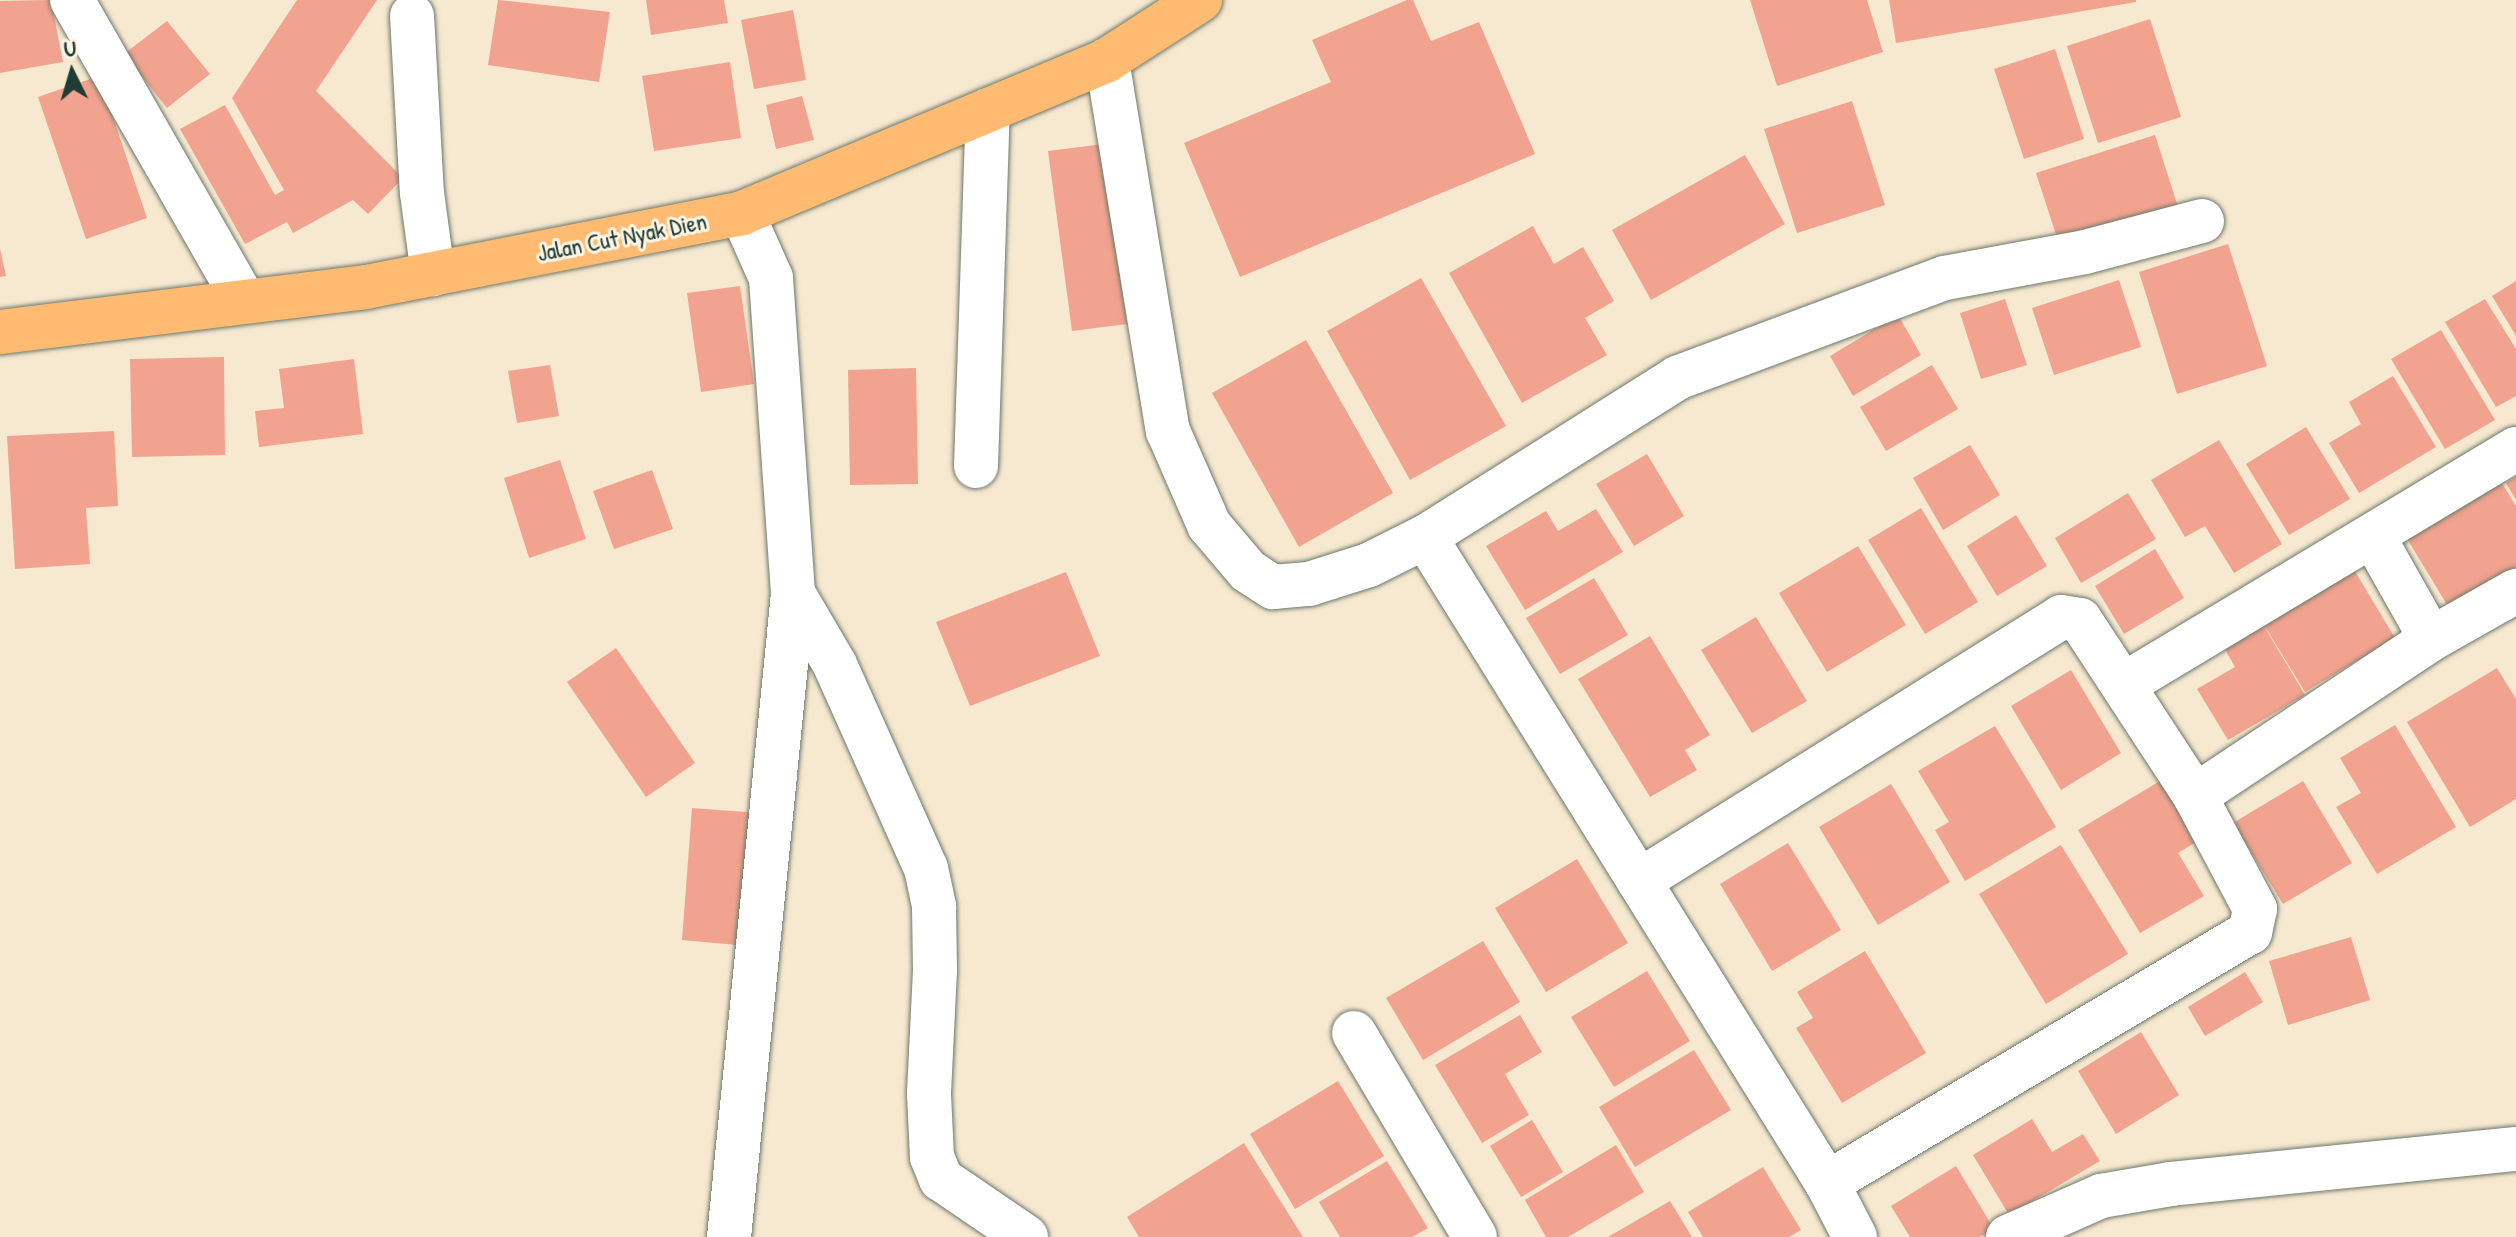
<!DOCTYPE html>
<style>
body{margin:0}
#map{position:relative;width:2516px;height:1237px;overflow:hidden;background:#f7e8d0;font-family:"Patrick Hand",sans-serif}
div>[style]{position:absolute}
.building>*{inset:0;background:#f1a38f}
.roads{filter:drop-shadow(0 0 2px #6b796b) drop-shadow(0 0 2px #6b796b)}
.minor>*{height:44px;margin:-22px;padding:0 22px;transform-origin:22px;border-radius:22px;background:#fff}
.highway>*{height:44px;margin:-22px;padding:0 22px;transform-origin:22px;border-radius:22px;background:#febb71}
span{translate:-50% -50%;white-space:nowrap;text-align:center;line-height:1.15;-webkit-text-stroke:6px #fcf5e5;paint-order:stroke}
.street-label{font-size:24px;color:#1f3d34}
.north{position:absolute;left:32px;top:32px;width:80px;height:80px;-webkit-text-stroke:6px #fcf5e5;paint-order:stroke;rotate:355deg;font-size:22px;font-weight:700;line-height:32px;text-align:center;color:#1f3d34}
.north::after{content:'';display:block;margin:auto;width:28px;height:36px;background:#1f3d34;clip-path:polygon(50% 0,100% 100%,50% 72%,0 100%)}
</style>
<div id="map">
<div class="building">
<i style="clip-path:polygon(51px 0,63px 62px,0 73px,0 1px)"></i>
<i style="clip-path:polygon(297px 0,377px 0,316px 91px,403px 178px,368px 214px,353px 200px,293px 233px,287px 222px,245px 244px,180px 129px,225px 105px,275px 195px,284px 190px,232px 98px)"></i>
<i style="clip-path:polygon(498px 0,610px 12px,599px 82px,488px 65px)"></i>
<i style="clip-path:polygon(646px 0,724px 0,728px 23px,651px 35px)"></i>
<i style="clip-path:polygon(1407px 0,1413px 0,1431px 41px,1479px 22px,1535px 154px,1240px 277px,1184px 143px,1331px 82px,1312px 40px)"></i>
<i style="clip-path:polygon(1750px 0,1867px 0,1883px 52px,1777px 86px)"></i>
<i style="clip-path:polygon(1889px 0,2136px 0,2136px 2px,1896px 43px)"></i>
<i style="clip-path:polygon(793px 10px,806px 80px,754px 89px,741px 20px)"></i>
<i style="clip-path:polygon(2150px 19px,2181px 117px,2098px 143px,2067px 46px)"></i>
<i style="clip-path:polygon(167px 21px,210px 74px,167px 108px,124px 54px)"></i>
<i style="clip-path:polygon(2055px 49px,2084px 139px,2024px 159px,1994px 69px)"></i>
<i style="clip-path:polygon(730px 62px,741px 138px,654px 151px,642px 76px)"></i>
<i style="clip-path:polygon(99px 76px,147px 218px,86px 239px,38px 97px)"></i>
<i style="clip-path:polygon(802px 96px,814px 140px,776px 149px,766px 105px)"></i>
<i style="clip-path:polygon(1852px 101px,1885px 205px,1797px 233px,1764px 129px)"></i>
<i style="clip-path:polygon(2155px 135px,2179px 210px,2060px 247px,2036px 173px)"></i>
<i style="clip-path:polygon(1104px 144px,1127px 324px,1072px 331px,1048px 151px)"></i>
<i style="clip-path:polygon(1745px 155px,1785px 224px,1651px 300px,1612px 230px)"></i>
<i style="clip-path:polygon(1533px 226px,1554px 264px,1583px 247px,1614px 301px,1585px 318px,1607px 355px,1522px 403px,1449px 273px)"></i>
<i style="clip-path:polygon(2228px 244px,2267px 366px,2177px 394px,2139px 272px)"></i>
<i style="clip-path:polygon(0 249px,6px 276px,0 277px)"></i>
<i style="clip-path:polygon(1421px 278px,1506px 426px,1410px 480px,1327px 331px)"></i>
<i style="clip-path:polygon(2119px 280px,2141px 347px,2054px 375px,2032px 308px)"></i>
<i style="clip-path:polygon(2516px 281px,2516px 336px,2492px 296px)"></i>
<i style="clip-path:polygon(740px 286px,754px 384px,701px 392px,687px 293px)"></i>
<i style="clip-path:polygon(2005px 299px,2027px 365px,1981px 379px,1960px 313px)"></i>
<i style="clip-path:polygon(2485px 299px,2516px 349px,2516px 396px,2496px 407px,2445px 322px)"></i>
<i style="clip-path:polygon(1898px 315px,1921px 355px,1853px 396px,1830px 356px)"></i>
<i style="clip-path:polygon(2441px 330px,2495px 420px,2445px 449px,2391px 359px)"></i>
<i style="clip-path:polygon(1306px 340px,1393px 493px,1299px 547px,1212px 393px)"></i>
<i style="clip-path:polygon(224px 357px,225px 455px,132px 457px,130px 359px)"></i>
<i style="clip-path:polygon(354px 359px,363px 434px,259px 447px,255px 411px,284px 408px,279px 369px)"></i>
<i style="clip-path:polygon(550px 365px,559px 416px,517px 423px,508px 371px)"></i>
<i style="clip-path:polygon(1932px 365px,1958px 409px,1886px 451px,1860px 407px)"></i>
<i style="clip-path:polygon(916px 368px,918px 484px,850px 485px,848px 370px)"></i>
<i style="clip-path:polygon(2393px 376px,2436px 447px,2359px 493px,2329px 443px,2361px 424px,2349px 402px)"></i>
<i style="clip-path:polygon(2306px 427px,2350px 499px,2289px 535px,2246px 464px)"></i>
<i style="clip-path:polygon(114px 431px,118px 506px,86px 508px,90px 564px,15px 569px,7px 436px)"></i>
<i style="clip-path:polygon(2219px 440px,2282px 544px,2234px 573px,2205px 526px,2185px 537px,2151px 480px)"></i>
<i style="clip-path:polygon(1970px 445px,2000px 495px,1943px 530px,1913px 478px)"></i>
<i style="clip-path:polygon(1647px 454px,1684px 516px,1634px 546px,1596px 484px)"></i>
<i style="clip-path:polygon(560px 460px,586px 539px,529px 558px,504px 478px)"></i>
<i style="clip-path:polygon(652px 470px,673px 529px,614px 549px,593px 491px)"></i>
<i style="clip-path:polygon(2516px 477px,2516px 500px,2506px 483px)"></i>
<i style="clip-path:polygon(2500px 480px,2516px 506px,2516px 567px,2449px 608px,2406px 537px)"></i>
<i style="clip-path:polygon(2128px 493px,2156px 539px,2081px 583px,2055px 538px)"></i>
<i style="clip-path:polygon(1921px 508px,1978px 602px,1925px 634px,1868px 540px)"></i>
<i style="clip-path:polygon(1596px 509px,1623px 552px,1525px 610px,1486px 546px,1546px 511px,1558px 531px)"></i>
<i style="clip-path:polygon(2016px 515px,2047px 566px,1997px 596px,1967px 546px)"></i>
<i style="clip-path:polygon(1858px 546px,1906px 625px,1827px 672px,1779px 593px)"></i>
<i style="clip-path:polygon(2155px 549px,2184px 598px,2124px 634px,2095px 586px)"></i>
<i style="clip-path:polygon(2353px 568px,2395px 638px,2305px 692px,2262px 622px)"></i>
<i style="clip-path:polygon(1066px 572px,1100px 656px,970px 706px,936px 622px)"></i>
<i style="clip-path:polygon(1594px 578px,1628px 635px,1560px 674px,1526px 618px)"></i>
<i style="clip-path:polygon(1756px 617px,1807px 701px,1752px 733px,1701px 650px)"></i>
<i style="clip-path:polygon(2261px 621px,2305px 695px,2228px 740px,2197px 689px,2235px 667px,2222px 644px)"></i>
<i style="clip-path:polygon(1650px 636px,1710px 735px,1685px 750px,1697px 770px,1650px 797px,1578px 679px)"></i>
<i style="clip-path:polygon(616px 648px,695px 763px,646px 797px,567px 682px)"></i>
<i style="clip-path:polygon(2497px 668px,2516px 699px,2516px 799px,2470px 827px,2407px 722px)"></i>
<i style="clip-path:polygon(2071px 670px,2121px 753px,2061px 790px,2011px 706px)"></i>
<i style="clip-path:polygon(2395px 725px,2456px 827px,2377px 874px,2336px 807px,2361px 793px,2340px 758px)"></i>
<i style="clip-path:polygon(1995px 726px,2056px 827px,1965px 881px,1935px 830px,1949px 822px,1918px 771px)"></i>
<i style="clip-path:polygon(2160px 781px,2196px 842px,2178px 853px,2204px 896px,2140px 933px,2078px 830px)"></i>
<i style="clip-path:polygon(2303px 781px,2352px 863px,2283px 904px,2233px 823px)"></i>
<i style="clip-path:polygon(1891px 784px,1950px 882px,1878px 925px,1819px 827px)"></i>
<i style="clip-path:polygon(692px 808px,758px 813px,748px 946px,682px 940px)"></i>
<i style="clip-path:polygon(1788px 843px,1841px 930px,1772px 971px,1720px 884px)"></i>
<i style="clip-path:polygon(2061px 845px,2128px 954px,2046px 1004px,1979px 894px)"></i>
<i style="clip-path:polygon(1577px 859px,1628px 943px,1546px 992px,1495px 908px)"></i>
<i style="clip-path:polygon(2351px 937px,2370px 1000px,2288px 1025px,2269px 961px)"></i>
<i style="clip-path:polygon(1483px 941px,1520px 1002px,1423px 1060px,1386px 998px)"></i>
<i style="clip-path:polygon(1865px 951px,1926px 1053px,1842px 1103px,1796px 1028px,1813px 1018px,1797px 992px)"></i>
<i style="clip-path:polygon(1647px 971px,1690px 1041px,1614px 1087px,1571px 1017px)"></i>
<i style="clip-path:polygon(2245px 972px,2263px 1002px,2205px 1036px,2188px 1007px)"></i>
<i style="clip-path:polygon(1520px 1015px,1542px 1052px,1505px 1074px,1529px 1115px,1482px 1143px,1435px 1065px)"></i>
<i style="clip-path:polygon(2141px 1032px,2179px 1095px,2116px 1134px,2078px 1071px)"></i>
<i style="clip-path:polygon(1694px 1050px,1731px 1110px,1635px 1167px,1599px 1107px)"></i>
<i style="clip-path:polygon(1338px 1081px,1384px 1156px,1295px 1209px,1250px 1134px)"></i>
<i style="clip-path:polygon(2032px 1119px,2052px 1152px,2083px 1134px,2100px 1161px,2009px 1215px,1973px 1155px)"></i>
<i style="clip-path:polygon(1532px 1120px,1563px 1172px,1521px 1197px,1490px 1146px)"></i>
<i style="clip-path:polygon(1244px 1143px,1303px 1237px,1139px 1237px,1127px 1217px)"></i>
<i style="clip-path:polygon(1616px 1145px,1644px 1192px,1568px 1237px,1546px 1237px,1525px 1200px)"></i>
<i style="clip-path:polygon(1387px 1161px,1428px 1228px,1412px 1237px,1340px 1237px,1319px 1202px)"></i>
<i style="clip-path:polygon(1956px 1166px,1994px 1229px,1980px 1237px,1910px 1237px,1891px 1206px)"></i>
<i style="clip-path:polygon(1763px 1167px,1801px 1230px,1789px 1237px,1703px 1237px,1688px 1212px)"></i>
<i style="clip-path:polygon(1670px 1201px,1692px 1237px,1608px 1237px)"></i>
</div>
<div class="roads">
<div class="minor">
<i style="left:72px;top:0;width:344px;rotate:60.2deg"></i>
<i style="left:412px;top:16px;width:177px;rotate:86.8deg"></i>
<i style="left:422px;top:193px;width:82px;rotate:82.3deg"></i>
<i style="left:1107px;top:60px;width:376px;rotate:80.7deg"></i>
<i style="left:1168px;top:431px;width:103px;rotate:66.4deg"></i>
<i style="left:1209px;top:525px;width:60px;rotate:49.7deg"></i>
<i style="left:1248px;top:571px;width:30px;rotate:33deg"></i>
<i style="left:1273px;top:587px;width:36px;rotate:-5deg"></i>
<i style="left:1309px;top:584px;width:63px;rotate:-17.6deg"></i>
<i style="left:1369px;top:565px;width:63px;rotate:-26.6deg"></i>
<i style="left:1425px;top:537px;width:761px;rotate:58.11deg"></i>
<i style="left:1827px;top:1183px;width:61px;rotate:62.6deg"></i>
<i style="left:976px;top:466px;width:356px;rotate:-88.1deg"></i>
<i style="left:2373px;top:536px;width:118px;rotate:60.6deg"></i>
<i style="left:1425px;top:537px;width:298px;rotate:-32.2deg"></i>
<i style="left:1677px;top:378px;width:286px;rotate:-20.5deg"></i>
<i style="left:1945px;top:278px;width:142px;rotate:-10.5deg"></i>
<i style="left:2085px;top:252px;width:121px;rotate:-14.8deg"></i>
<i style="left:793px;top:593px;width:83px;rotate:59.7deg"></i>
<i style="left:835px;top:665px;width:222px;rotate:65.9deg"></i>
<i style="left:926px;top:868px;width:40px;rotate:78deg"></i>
<i style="left:934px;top:907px;width:63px;rotate:89.1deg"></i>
<i style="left:935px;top:970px;width:124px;rotate:92.8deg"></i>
<i style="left:929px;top:1094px;width:63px;rotate:87.3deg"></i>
<i style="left:932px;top:1157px;width:24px;rotate:68deg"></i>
<i style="left:941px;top:1179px;width:103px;rotate:34.3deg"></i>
<i style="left:2123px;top:685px;width:458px;rotate:-31deg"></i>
<i style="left:2195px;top:796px;width:283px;rotate:-33.6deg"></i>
<i style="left:2431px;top:639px;width:98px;rotate:-29.5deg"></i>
<i style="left:1639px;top:881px;width:498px;rotate:-32deg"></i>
<i style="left:2061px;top:617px;width:19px;rotate:9deg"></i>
<i style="left:2080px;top:620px;width:210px;rotate:56.8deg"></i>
<i style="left:2195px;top:796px;width:128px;rotate:62deg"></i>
<i style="left:2255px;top:909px;width:24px;rotate:102deg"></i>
<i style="left:2250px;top:932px;width:492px;rotate:149.3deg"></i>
<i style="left:1354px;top:1033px;width:237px;rotate:59.3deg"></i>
<i style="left:729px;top:1237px;width:647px;rotate:-84.32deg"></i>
<i style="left:793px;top:593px;width:316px;rotate:-94deg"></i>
<i style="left:771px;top:278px;width:71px;rotate:-114deg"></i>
<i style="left:2008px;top:1237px;width:102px;rotate:-23.8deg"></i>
<i style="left:2101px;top:1196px;width:71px;rotate:-9.7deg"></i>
<i style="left:2171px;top:1184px;width:347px;rotate:-5.8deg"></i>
</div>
<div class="highway">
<i style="left:0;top:332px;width:369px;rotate:-7deg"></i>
<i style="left:366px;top:287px;width:383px;rotate:-11.1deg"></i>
<i style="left:742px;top:213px;width:396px;rotate:-22.7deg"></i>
<i style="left:1107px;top:60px;width:111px;rotate:-32.8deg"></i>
</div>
</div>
<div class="street-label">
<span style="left:622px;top:237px;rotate:-11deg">Jalan Cut Nyak Dien</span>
</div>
<div class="north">U</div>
</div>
